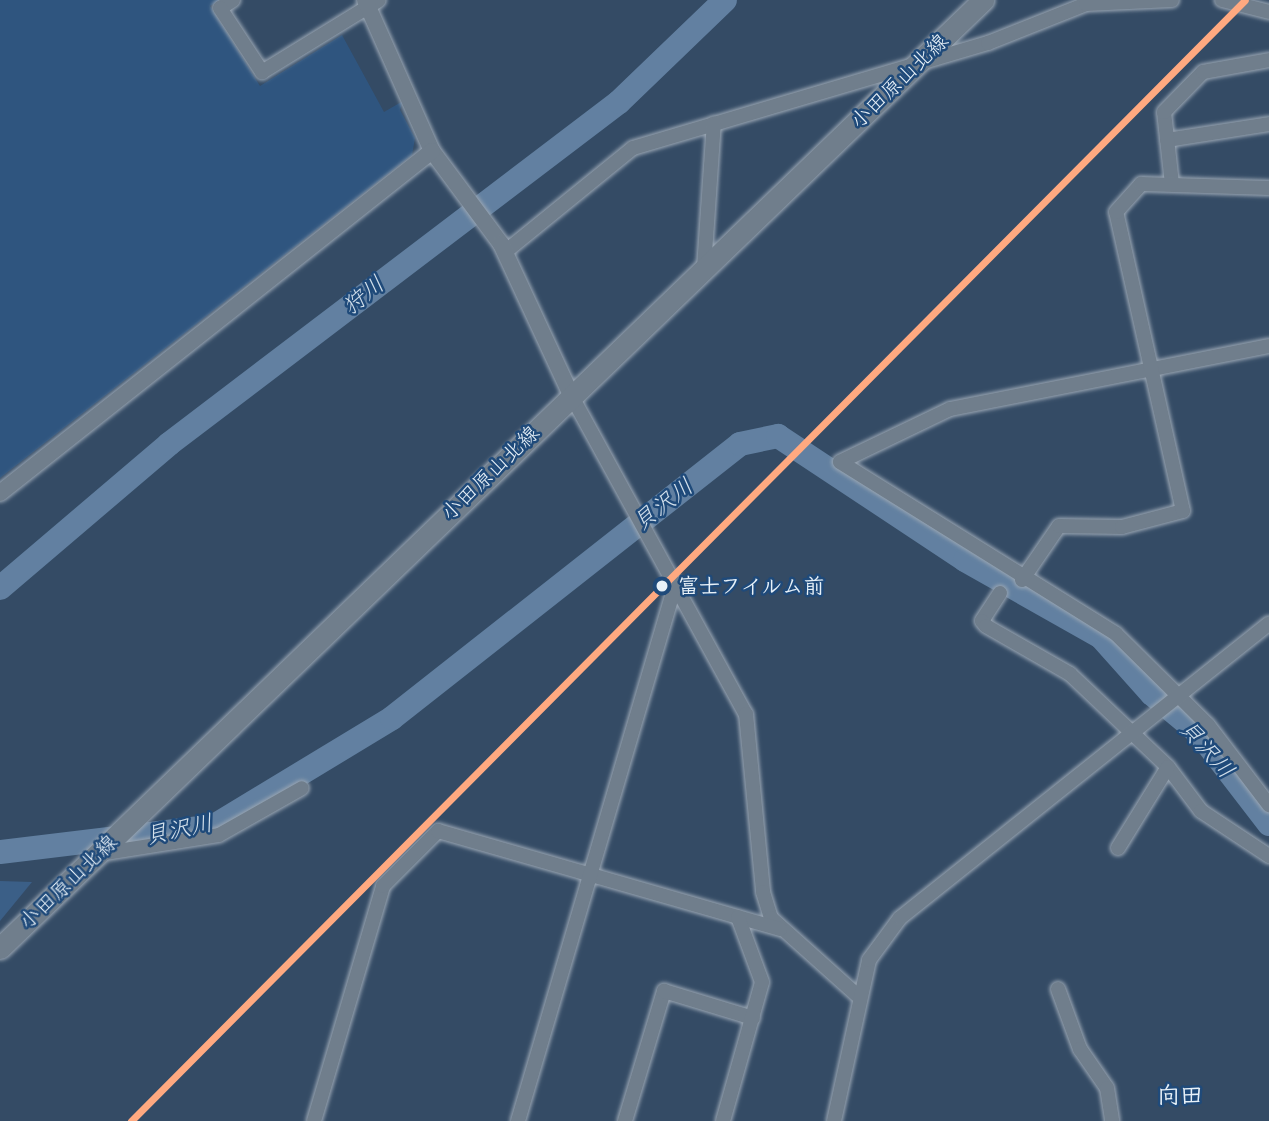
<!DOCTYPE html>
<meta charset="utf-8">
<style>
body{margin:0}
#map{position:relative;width:1269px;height:1121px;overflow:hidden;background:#344b65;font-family:Delius,"Klee One",sans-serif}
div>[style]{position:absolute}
.built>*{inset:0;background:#2f557f}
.green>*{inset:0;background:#3b5f87}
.river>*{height:24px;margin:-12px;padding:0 12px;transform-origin:12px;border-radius:12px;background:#6280a1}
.roads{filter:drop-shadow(0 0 2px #9aa6b3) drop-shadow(0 0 2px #9aa6b3)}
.minor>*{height:14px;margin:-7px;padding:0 7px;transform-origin:7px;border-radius:7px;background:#707e8c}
.tertiary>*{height:16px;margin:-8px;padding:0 8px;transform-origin:8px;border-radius:8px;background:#707e8c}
.primary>*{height:21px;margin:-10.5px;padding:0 10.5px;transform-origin:10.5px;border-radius:10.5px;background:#707e8c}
.rail-1>*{height:7px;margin:-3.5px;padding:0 3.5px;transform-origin:3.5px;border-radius:3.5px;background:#ffa980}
.dots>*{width:19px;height:19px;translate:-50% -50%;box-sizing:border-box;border:4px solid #1f4a7a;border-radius:50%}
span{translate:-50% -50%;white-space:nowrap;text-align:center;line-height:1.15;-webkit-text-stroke:5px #1f4a7a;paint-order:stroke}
.street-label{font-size:21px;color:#e8f1f8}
.stop-label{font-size:21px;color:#e8f1f8;font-weight:700}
.left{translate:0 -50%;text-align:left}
.water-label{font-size:23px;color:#d4e1ec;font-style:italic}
.neighbourhood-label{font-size:23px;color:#e8f1f8;font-weight:700}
</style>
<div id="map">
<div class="built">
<i style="clip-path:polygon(0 0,220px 0,210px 6px,260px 86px,342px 35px,384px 112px,403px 101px,400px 110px,415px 138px,412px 155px,0 478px)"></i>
</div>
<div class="green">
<i style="clip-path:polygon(0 881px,32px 882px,0 921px)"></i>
</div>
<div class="river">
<i style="left:0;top:588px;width:222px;rotate:-40.4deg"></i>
<i style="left:169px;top:444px;width:565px;rotate:-37.23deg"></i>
<i style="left:619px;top:102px;width:147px;rotate:-43.9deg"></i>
<i style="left:0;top:852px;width:216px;rotate:-6.9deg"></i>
<i style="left:214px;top:826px;width:208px;rotate:-31.2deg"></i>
<i style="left:392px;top:718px;width:443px;rotate:-38.2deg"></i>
<i style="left:740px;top:444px;width:39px;rotate:-12deg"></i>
<i style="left:778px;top:436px;width:224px;rotate:33.5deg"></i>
<i style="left:965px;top:560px;width:156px;rotate:29.5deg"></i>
<i style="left:1101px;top:637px;width:76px;rotate:48.2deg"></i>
<i style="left:1152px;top:694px;width:61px;rotate:39.7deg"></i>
<i style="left:1199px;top:733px;width:115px;rotate:52.4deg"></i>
</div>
<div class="roads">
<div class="minor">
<i style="left:233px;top:0;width:15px;rotate:148deg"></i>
<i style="left:220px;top:8px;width:77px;rotate:56.7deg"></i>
<i style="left:262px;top:72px;width:137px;rotate:-31.6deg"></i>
<i style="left:1222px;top:0;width:49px;rotate:14.3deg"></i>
<i style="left:1167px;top:140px;width:103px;rotate:-8.9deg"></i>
<i style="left:1172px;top:184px;width:72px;rotate:-96.3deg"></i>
<i style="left:1164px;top:112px;width:56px;rotate:-45.7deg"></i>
<i style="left:1203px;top:72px;width:67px;rotate:-10.3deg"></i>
<i style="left:505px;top:252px;width:165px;rotate:-39.1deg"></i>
<i style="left:633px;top:148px;width:370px;rotate:-16.5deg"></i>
<i style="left:988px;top:43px;width:105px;rotate:-21.7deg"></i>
<i style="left:1086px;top:4px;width:86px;rotate:-2.7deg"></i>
<i style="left:704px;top:268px;width:145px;rotate:-86.1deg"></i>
<i style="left:1269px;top:346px;width:325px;rotate:168.8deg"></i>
<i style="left:950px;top:409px;width:122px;rotate:154.3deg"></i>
<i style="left:840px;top:462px;width:325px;rotate:31.9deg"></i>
<i style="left:1116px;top:634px;width:129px;rotate:44.7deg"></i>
<i style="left:1208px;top:725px;width:101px;rotate:52.7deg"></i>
<i style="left:571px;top:395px;width:364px;rotate:61.3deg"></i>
<i style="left:746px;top:714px;width:179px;rotate:84.5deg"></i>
<i style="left:763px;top:892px;width:27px;rotate:73deg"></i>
<i style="left:771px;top:918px;width:117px;rotate:41.9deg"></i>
<i style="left:1022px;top:580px;width:65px;rotate:-55.6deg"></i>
<i style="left:1059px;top:526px;width:63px;rotate:0.9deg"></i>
<i style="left:1122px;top:527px;width:63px;rotate:-14.7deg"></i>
<i style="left:1183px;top:511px;width:306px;rotate:-102.6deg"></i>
<i style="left:1116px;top:212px;width:38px;rotate:-48deg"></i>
<i style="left:1141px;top:184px;width:128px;rotate:1.8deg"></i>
<i style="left:1000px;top:593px;width:33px;rotate:123deg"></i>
<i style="left:982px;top:621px;width:6px;rotate:51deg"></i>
<i style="left:986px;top:626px;width:97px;rotate:29.7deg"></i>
<i style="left:1070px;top:674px;width:135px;rotate:43.5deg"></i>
<i style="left:1168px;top:767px;width:55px;rotate:53.1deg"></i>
<i style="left:1201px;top:811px;width:82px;rotate:33.5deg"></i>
<i style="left:1118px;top:848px;width:95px;rotate:-58.3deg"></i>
<i style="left:99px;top:854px;width:121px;rotate:-9deg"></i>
<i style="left:219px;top:835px;width:95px;rotate:-29.5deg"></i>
<i style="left:1058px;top:989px;width:64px;rotate:69.9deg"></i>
<i style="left:1080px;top:1049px;width:47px;rotate:55.3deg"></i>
<i style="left:1107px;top:1088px;width:33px;rotate:81deg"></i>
<i style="left:314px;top:1121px;width:245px;rotate:-73.6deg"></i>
<i style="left:383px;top:886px;width:78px;rotate:-45deg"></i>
<i style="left:438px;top:831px;width:356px;rotate:16deg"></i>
<i style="left:518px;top:1121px;width:558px;rotate:-73.65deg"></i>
<i style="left:625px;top:1121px;width:136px;rotate:-73.3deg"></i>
<i style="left:664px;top:991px;width:93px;rotate:16.9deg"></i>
<i style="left:723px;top:1121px;width:144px;rotate:-74.3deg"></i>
<i style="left:762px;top:982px;width:69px;rotate:-110.3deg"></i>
<i style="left:834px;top:1121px;width:165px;rotate:-77.7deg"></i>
<i style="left:869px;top:960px;width:52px;rotate:-53.6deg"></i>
<i style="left:900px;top:918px;width:472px;rotate:-38.6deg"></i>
</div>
<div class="tertiary">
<i style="left:365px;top:0;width:165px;rotate:66.1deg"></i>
<i style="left:432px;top:151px;width:116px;rotate:53.4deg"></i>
<i style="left:501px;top:244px;width:166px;rotate:65.1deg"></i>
<i style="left:0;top:493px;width:551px;rotate:-38.37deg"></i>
</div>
<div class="primary">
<i style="left:0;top:948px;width:1366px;rotate:-43.96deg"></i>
</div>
</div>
<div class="rail-1">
<i style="left:131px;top:1121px;width:1580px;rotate:-45.18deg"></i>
</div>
<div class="dots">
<i style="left:662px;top:586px;background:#e8f1f8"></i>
</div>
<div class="street-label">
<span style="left:899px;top:81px;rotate:-44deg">小田原山北線</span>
<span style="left:490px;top:473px;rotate:-44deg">小田原山北線</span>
<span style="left:68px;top:882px;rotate:-44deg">小田原山北線</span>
</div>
<div class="stop-label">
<span class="left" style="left:678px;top:586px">富士フイルム前</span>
</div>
<div class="water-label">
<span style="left:363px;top:295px;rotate:-39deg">狩川</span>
<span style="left:663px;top:504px;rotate:-38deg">貝沢川</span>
<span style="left:1207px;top:749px;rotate:48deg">貝沢川</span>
<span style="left:179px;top:829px;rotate:-12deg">貝沢川</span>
</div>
<div class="neighbourhood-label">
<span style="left:1180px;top:1095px">向田</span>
</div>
</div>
